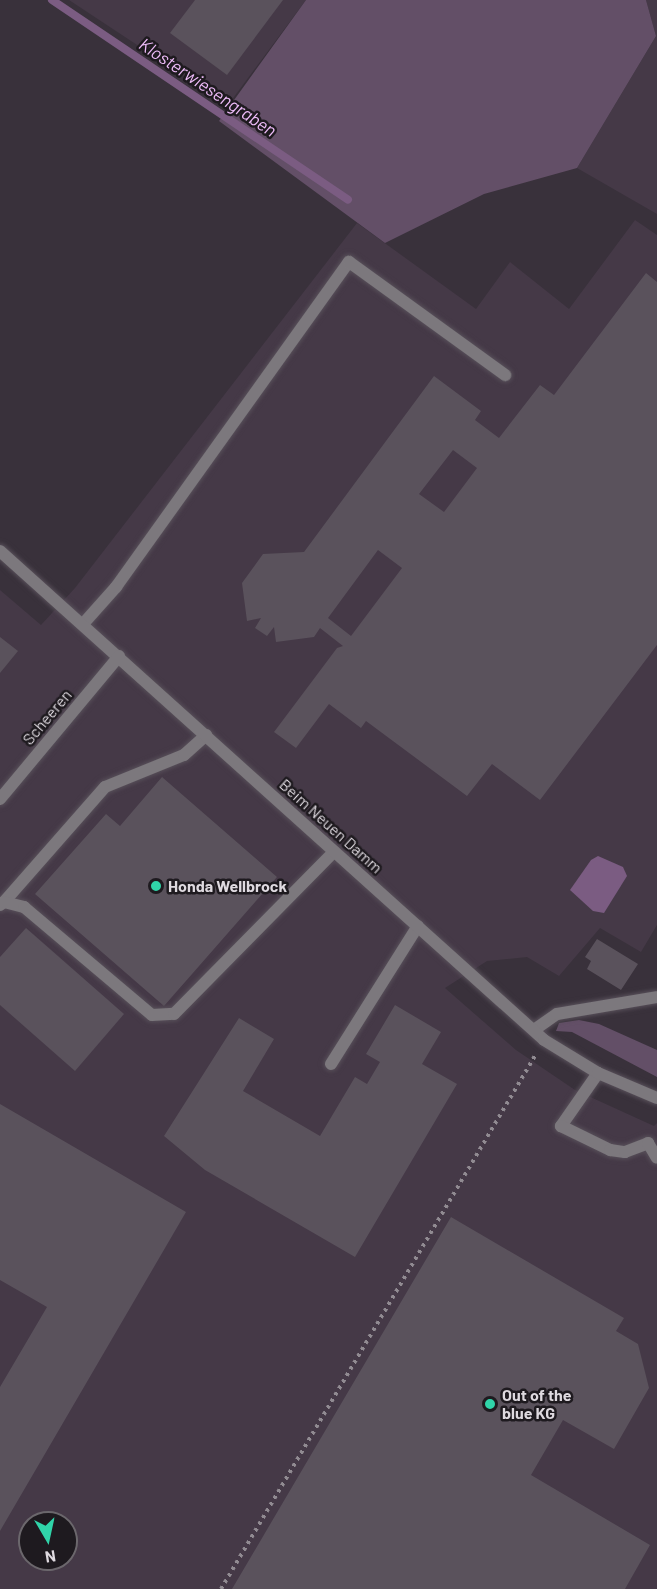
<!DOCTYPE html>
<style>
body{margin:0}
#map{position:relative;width:657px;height:1589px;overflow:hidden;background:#39313b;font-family:Barlow,sans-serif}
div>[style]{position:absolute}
.built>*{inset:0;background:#453947}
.green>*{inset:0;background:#634f67}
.water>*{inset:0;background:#7b5c82}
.stream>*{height:8px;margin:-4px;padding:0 4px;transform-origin:4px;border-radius:4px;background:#7b5c82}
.building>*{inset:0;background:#5a525c}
.path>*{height:4px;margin-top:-2px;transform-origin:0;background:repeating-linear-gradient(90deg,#918b92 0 3px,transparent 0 7.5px)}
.roads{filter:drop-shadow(0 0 2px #574f59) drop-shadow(0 0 2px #574f59)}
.service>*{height:12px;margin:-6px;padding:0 6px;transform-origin:6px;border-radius:6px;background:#7c787d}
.minor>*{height:12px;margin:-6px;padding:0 6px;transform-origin:6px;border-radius:6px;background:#7c787d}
.dots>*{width:16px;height:16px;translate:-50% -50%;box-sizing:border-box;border:3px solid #1e1a1f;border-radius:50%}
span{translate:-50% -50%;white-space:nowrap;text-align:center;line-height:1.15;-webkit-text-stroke:5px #1e1a1f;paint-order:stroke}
.street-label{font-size:16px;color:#dfdae0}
.poi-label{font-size:16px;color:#dfdae0;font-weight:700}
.left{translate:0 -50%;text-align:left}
.water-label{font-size:18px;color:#edbbf8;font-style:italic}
.north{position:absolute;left:18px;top:1511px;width:60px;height:60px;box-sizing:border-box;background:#1e1a1f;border:2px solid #6b676c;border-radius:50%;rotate:171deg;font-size:16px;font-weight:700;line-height:24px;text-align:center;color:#dfdae0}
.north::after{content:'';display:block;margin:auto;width:21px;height:27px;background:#30d4a9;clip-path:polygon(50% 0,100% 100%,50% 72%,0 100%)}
</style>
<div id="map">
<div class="built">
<i style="clip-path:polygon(69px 0,306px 0,228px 105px)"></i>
<i style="clip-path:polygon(646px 0,657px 0,657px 214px,577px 168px,656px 36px)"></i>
<i style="clip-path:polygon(evenodd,635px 220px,657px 235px,657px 925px,641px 952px,600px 928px,559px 976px,527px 957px,487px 961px,445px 988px,516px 1050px,575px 1090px,654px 1126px,657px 1123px,657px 1589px,0 1589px,0 590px,41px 625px,75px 588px,357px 223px,476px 309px,510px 262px,569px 309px,635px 220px,30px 1523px,66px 1523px,66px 1559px,30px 1559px,30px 1523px)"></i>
</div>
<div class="green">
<i style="clip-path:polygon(306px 0,646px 0,656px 36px,577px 168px,484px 194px,385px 243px,219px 121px)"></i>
<i style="clip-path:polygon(579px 1020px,599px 1024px,657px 1050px,657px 1077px,572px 1032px,556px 1031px,559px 1023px)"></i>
</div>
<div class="water">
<i style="clip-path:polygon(598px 856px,623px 867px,627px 876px,604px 913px,593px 911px,570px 890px,591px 860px)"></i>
</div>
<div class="stream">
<i style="left:52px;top:0;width:357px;rotate:34deg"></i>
</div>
<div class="building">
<i style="clip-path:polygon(195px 0,283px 0,227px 75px,170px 33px)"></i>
<i style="clip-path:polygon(evenodd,646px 273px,657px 282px,657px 645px,540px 800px,492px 764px,467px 796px,366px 721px,361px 728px,329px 704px,296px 748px,274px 732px,337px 648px,343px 646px,320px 628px,314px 637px,276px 642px,274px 627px,267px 636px,255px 628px,261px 618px,247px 621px,242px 583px,263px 554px,304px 552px,434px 376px,481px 411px,475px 420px,499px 438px,540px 385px,554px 395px,646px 273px,453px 450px,477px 468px,444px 512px,419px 494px,453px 450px,646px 273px,378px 550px,402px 568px,351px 636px,328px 618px,378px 550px)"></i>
<i style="clip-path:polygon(0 637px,18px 651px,0 673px)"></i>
<i style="clip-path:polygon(162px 777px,277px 877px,164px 1006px,35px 894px,106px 814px,120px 826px)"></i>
<i style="clip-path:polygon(26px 928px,124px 1014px,75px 1071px,0 1005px,0 957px)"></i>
<i style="clip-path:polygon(597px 939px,638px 964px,621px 990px,587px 969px,591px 961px,585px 957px)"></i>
<i style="clip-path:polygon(395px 1005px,441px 1032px,422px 1064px,457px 1084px,355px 1257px,205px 1170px,164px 1136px,239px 1018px,274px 1039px,243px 1091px,320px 1136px,355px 1077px,367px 1084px,380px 1062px,366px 1054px)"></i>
<i style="clip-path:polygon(0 1104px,186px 1212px,0 1531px,0 1387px,47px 1307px,0 1280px)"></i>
<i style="clip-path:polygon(451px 1217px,624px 1318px,616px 1331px,638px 1344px,649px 1388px,614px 1449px,563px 1420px,531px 1475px,650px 1545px,625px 1589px,232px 1589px)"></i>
</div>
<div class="path">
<i style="left:221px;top:1589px;width:621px;rotate:-59.51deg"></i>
</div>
<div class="roads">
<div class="service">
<i style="left:83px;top:624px;width:50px;rotate:-48.3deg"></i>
<i style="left:116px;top:587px;width:400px;rotate:-54.4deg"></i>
<i style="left:349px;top:262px;width:193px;rotate:35.9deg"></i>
<i style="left:4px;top:902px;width:153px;rotate:-48.7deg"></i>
<i style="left:105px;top:787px;width:85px;rotate:-22.1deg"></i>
<i style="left:184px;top:755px;width:30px;rotate:-42deg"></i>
<i style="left:0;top:905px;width:5px;rotate:-37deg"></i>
<i style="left:4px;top:902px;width:21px;rotate:14deg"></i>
<i style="left:24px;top:907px;width:167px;rotate:40.2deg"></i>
<i style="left:152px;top:1015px;width:22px;rotate:-3deg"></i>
<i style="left:174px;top:1014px;width:228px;rotate:-45.4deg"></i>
<i style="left:534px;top:1030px;width:28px;rotate:-35deg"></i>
<i style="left:557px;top:1014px;width:101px;rotate:-9.6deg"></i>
<i style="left:331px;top:1064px;width:163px;rotate:-57.8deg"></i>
<i style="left:598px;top:1073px;width:65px;rotate:124.9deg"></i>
<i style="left:561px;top:1126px;width:55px;rotate:26.1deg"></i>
<i style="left:610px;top:1150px;width:15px;rotate:8deg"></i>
<i style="left:625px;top:1152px;width:25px;rotate:-21deg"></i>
<i style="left:648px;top:1143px;width:17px;rotate:59deg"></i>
</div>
<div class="minor">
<i style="left:0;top:551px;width:731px;rotate:41.95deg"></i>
<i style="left:544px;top:1040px;width:63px;rotate:31.4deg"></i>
<i style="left:598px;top:1073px;width:64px;rotate:23deg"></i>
<i style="left:0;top:799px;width:186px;rotate:-50.2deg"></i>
</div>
</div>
<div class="dots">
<i style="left:156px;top:886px;background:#30d4a9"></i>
<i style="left:490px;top:1404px;background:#30d4a9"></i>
</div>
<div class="street-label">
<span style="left:47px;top:717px;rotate:-50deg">Scheeren</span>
<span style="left:331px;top:826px;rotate:42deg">Beim Neuen Damm</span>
</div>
<div class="poi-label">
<span class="left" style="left:168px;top:886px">Honda Wellbrock</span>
<span class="left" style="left:502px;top:1404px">Out of the<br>blue KG</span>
</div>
<div class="water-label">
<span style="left:208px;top:87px;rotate:34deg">Klosterwiesengraben</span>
</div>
<div class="north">N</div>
</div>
